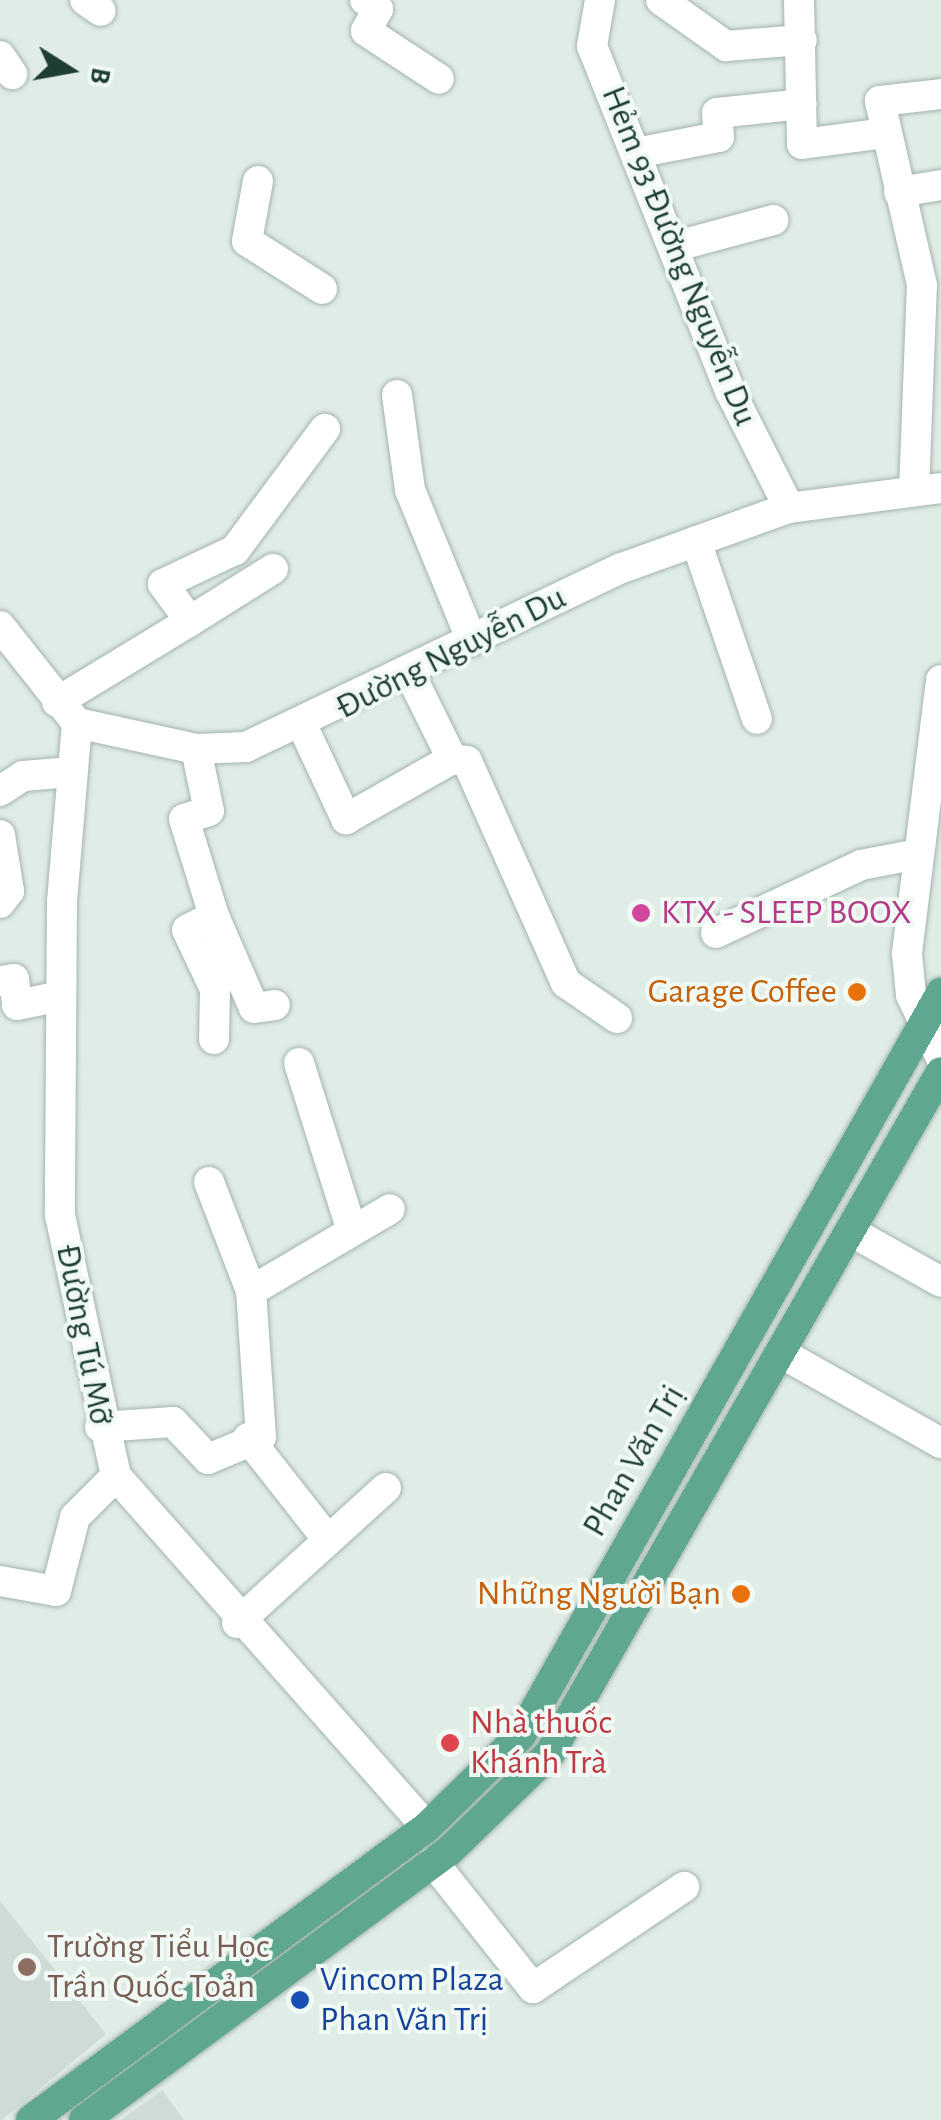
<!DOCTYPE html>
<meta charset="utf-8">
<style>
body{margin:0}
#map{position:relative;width:941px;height:2120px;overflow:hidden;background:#e0ece6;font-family:"Alegreya Sans",sans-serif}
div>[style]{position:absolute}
.built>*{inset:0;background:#cedcd5}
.roads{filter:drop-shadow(0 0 2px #a2b4ad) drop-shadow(0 0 2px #a2b4ad)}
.minor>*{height:30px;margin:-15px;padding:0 15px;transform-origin:15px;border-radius:15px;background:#fff}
.major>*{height:30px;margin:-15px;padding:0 15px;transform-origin:15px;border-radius:15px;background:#5fa790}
.dots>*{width:28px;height:28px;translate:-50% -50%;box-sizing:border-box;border:5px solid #f0f9f4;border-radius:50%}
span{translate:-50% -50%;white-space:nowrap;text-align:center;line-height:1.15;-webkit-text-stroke:8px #f0f9f4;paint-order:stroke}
.street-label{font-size:35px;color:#1e3e34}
.hotel-label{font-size:35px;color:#b23c85}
.left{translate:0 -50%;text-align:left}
.food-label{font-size:35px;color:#c56008}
.right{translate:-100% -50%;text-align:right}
.health-label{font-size:35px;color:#be3a42}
.education-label{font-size:35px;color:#785e54}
.transit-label{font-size:35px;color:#164399}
.north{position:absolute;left:20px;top:20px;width:100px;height:100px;-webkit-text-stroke:8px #f0f9f4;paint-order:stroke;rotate:101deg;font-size:28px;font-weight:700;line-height:40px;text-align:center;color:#1e3e34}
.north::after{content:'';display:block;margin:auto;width:35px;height:45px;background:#1e3e34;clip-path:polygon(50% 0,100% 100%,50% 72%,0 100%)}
</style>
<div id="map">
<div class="built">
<i style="clip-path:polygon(0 1901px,106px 2034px,2px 2120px,0 2120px)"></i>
<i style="clip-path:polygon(162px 2090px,184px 2120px,121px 2120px)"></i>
</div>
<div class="roads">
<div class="minor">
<i style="left:85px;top:0;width:19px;rotate:35deg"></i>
<i style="left:365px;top:0;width:16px;rotate:35deg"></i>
<i style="left:378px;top:9px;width:25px;rotate:119deg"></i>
<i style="left:366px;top:31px;width:87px;rotate:33.3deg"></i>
<i style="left:600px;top:0;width:47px;rotate:99.9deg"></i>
<i style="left:592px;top:46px;width:372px;rotate:68.2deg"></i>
<i style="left:730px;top:391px;width:131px;rotate:63.2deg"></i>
<i style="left:661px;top:0;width:80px;rotate:35.3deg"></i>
<i style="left:726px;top:46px;width:76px;rotate:-4.5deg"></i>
<i style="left:799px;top:0;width:144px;rotate:88.8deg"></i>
<i style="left:802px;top:144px;width:85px;rotate:-7.5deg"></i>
<i style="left:0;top:56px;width:22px;rotate:56deg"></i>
<i style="left:641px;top:152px;width:79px;rotate:-10.9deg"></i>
<i style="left:719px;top:137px;width:24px;rotate:-95deg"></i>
<i style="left:717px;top:113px;width:85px;rotate:-6deg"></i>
<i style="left:258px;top:181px;width:61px;rotate:100.4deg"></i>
<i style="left:247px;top:241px;width:89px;rotate:32.6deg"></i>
<i style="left:899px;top:192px;width:43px;rotate:-9.5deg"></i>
<i style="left:673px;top:247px;width:104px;rotate:-15.1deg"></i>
<i style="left:397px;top:395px;width:96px;rotate:82.2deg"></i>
<i style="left:410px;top:490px;width:163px;rotate:67.7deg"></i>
<i style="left:914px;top:491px;width:206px;rotate:-87.8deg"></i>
<i style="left:922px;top:285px;width:189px;rotate:-102.9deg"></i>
<i style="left:880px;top:101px;width:61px;rotate:-6.5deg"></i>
<i style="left:696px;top:541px;width:188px;rotate:71.1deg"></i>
<i style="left:190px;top:621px;width:98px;rotate:-32.1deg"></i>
<i style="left:0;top:626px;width:124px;rotate:51.6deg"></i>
<i style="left:77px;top:723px;width:122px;rotate:12.3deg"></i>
<i style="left:196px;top:749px;width:50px;rotate:-2.3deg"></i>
<i style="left:246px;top:747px;width:416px;rotate:-25.5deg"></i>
<i style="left:622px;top:568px;width:177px;rotate:-19.8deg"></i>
<i style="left:789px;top:508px;width:153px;rotate:-7.5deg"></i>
<i style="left:409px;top:672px;width:97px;rotate:63.7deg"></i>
<i style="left:452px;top:759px;width:15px;rotate:8deg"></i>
<i style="left:467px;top:761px;width:243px;rotate:66deg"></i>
<i style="left:566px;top:983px;width:62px;rotate:34.5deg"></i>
<i style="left:941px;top:680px;width:276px;rotate:97.1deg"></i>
<i style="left:907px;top:954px;width:41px;rotate:84.4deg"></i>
<i style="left:911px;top:995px;width:70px;rotate:64.5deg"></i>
<i style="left:57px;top:702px;width:156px;rotate:-31.3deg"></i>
<i style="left:190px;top:621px;width:46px;rotate:-126.1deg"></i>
<i style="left:163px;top:584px;width:80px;rotate:-25.3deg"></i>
<i style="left:235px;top:550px;width:151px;rotate:-53.4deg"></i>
<i style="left:77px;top:723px;width:179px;rotate:94.8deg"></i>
<i style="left:62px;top:901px;width:314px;rotate:90.4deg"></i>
<i style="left:60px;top:1215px;width:267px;rotate:77.9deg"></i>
<i style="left:116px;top:1476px;width:469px;rotate:48.5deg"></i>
<i style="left:303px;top:727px;width:102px;rotate:64.9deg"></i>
<i style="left:346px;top:819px;width:122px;rotate:-29.5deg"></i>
<i style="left:196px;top:749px;width:63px;rotate:78.2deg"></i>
<i style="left:209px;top:811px;width:26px;rotate:162deg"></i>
<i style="left:184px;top:819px;width:102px;rotate:72.8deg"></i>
<i style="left:214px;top:916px;width:30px;rotate:153deg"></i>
<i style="left:187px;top:930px;width:65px;rotate:64.6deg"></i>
<i style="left:215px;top:989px;width:50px;rotate:91.1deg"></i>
<i style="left:0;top:791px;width:27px;rotate:-33deg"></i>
<i style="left:23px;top:776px;width:48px;rotate:-4.8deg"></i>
<i style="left:0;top:835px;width:57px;rotate:80.9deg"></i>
<i style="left:9px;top:891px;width:15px;rotate:127deg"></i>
<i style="left:214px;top:916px;width:100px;rotate:66.5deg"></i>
<i style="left:254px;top:1008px;width:21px;rotate:-8deg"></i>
<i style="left:716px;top:933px;width:160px;rotate:-25.1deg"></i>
<i style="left:861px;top:865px;width:58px;rotate:-10.9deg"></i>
<i style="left:0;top:981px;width:14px;rotate:-8deg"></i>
<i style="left:14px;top:979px;width:26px;rotate:83deg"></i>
<i style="left:17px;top:1005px;width:45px;rotate:-11.6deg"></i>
<i style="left:299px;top:1063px;width:176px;rotate:72.5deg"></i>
<i style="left:209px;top:1182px;width:117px;rotate:68.9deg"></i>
<i style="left:852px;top:1232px;width:102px;rotate:29.3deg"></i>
<i style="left:781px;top:1353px;width:184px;rotate:29.4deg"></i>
<i style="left:100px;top:1427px;width:73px;rotate:-3.9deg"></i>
<i style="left:173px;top:1422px;width:51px;rotate:46.6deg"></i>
<i style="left:208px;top:1459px;width:57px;rotate:-22.5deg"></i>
<i style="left:261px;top:1437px;width:146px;rotate:-93.9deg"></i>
<i style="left:251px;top:1291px;width:161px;rotate:-30.5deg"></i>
<i style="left:248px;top:1438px;width:130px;rotate:51.9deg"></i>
<i style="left:0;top:1581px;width:57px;rotate:10.1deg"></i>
<i style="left:56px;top:1591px;width:76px;rotate:-75.6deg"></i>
<i style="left:75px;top:1517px;width:58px;rotate:-45deg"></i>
<i style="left:237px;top:1623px;width:201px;rotate:-42.2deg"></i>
<i style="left:433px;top:1862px;width:161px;rotate:51.6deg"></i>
<i style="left:533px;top:1988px;width:182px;rotate:-33.8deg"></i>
</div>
<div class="major">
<i style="left:31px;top:2120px;width:493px;rotate:-36.5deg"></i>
<i style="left:427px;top:1827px;width:132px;rotate:-44.4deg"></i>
<i style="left:521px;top:1735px;width:853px;rotate:-60.49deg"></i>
<i style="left:84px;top:2120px;width:453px;rotate:-36.4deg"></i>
<i style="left:449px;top:1851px;width:141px;rotate:-44.1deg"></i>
<i style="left:550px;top:1753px;width:785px;rotate:-60.14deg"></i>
</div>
</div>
<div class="dots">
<i style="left:641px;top:913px;background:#d1479c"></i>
<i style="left:857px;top:992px;background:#e8710a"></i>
<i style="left:741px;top:1594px;background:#e8710a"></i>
<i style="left:450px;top:1743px;background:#e0444e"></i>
<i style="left:27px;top:1967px;background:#8d6e63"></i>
<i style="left:300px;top:2000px;background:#1a4fb4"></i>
</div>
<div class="street-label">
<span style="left:679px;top:256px;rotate:68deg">Hẻm 93 Đường Nguyễn Du</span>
<span style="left:451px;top:653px;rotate:-27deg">Đường Nguyễn Du</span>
<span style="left:84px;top:1335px;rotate:79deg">Đường Tú Mỡ</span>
<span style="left:634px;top:1461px;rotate:-60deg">Phan Văn Trị</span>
</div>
<div class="hotel-label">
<span class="left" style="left:661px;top:913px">KTX - SLEEP BOOX</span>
</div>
<div class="food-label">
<span class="right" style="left:837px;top:992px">Garage Coffee</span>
<span class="right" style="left:721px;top:1594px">Những Người Bạn</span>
</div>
<div class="health-label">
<span class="left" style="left:470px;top:1743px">Nhà thuốc<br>Khánh Trà</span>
</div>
<div class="education-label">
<span class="left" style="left:47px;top:1967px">Trường Tiểu Học<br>Trần Quốc Toản</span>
</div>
<div class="transit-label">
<span class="left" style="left:320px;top:2000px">Vincom Plaza<br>Phan Văn Trị</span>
</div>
<div class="north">B</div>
</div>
